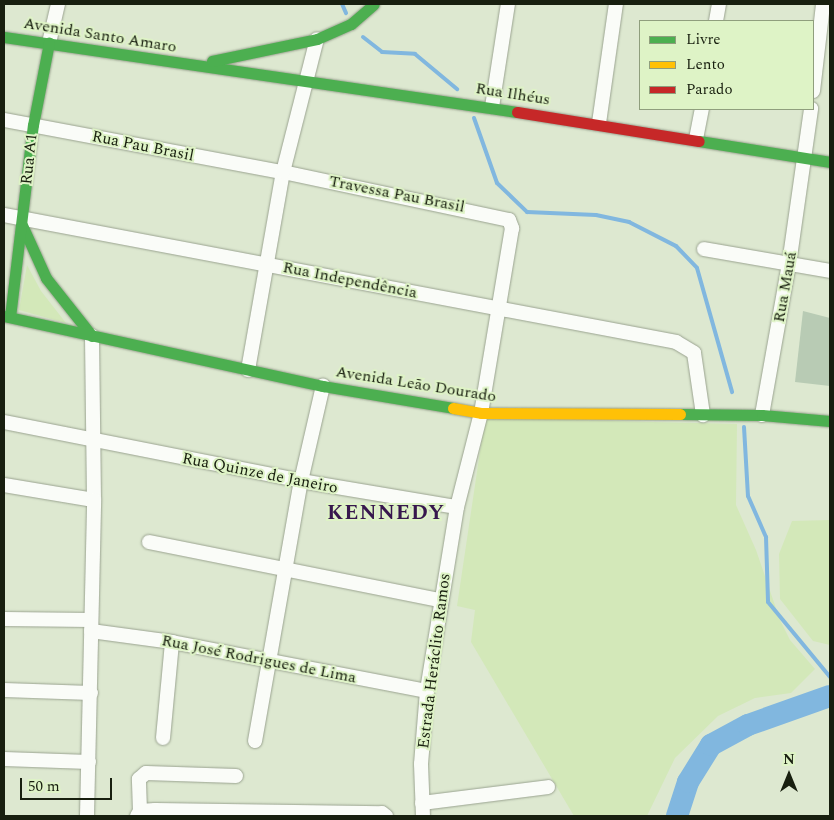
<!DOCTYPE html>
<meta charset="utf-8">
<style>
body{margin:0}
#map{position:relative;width:834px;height:820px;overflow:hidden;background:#dde8d0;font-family:Spectral,serif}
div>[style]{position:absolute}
.green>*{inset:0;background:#d3e8b9}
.stream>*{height:4px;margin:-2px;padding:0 2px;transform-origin:2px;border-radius:2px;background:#81b7df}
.river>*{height:22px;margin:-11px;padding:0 11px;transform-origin:11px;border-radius:11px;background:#81b7df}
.building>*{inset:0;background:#b8cbb4}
.roads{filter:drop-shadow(0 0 1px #9aa390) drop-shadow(0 0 1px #9aa390)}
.street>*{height:14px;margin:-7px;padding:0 7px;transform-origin:7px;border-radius:7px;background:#fafcf8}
.fast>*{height:11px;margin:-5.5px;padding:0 5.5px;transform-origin:5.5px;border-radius:5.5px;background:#4caf50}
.slow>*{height:11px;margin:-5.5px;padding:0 5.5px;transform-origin:5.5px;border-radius:5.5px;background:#ffc107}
.jam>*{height:11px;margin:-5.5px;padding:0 5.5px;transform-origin:5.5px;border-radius:5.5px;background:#c62828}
span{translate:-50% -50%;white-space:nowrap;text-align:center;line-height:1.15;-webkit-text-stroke:4px #def3c6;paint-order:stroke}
.street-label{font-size:16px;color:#181f0f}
.district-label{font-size:21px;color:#37174e;font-weight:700;letter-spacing:1px}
.frame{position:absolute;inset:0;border:5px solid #181f0f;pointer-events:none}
.legend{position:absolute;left:639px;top:20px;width:175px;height:90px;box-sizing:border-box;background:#def3c6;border:1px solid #8f9e7d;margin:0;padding:6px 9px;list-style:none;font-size:15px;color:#181f0f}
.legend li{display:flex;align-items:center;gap:10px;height:25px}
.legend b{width:25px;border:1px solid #8f9e7d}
.north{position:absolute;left:764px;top:750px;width:50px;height:50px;-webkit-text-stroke:4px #def3c6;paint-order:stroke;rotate:0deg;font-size:14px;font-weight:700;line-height:20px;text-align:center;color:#181f0f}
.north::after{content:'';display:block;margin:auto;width:18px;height:22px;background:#181f0f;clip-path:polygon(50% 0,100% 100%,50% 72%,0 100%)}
.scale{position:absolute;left:20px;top:778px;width:92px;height:22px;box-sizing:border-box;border:2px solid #181f0f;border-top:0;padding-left:6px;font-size:15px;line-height:18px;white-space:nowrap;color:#181f0f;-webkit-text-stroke:4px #def3c6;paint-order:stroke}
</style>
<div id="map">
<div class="green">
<i style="clip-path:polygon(27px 265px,41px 291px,66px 323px,19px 310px)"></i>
<i style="clip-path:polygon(485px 418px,737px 424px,736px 505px,756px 550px,780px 620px,790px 640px,815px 669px,791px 693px,755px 698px,718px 716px,675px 758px,647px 816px,574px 816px,471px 642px,475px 610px,457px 606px)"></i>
<i style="clip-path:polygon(830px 520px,830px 645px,813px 641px,780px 599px,779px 554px,792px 521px)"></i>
</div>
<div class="stream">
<i style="left:342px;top:4px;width:10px;rotate:66deg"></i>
<i style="left:363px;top:37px;width:24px;rotate:38deg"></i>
<i style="left:382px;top:52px;width:33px;rotate:3deg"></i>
<i style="left:415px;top:54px;width:55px;rotate:39.8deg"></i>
<i style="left:474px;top:118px;width:69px;rotate:70.5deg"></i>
<i style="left:497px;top:183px;width:42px;rotate:44deg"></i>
<i style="left:527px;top:212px;width:69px;rotate:2.5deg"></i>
<i style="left:596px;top:215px;width:34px;rotate:12deg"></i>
<i style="left:629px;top:222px;width:53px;rotate:27.1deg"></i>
<i style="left:676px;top:246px;width:30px;rotate:46deg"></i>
<i style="left:697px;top:268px;width:129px;rotate:74.2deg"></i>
<i style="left:744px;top:427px;width:69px;rotate:86.7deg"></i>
<i style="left:748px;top:496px;width:45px;rotate:66.3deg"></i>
<i style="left:766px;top:537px;width:65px;rotate:88.2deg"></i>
<i style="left:768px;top:602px;width:97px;rotate:50.4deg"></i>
</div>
<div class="river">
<i style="left:677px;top:816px;width:36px;rotate:-72deg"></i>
<i style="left:688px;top:782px;width:44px;rotate:-58.1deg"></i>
<i style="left:711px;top:745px;width:42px;rotate:-28.4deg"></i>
<i style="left:748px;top:725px;width:87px;rotate:-19.5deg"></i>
</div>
<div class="building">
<i style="clip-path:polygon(803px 311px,830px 318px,830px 386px,795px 382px)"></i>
</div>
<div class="roads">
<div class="street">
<i style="left:716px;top:21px;width:17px;rotate:-80deg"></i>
<i style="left:49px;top:43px;width:40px;rotate:-77deg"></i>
<i style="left:813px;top:91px;width:88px;rotate:-83.4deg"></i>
<i style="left:492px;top:107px;width:104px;rotate:-81.2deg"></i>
<i style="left:4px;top:120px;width:284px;rotate:10.6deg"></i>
<i style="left:283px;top:172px;width:231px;rotate:12deg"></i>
<i style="left:509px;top:220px;width:9px;rotate:69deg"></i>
<i style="left:512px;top:228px;width:188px;rotate:99.5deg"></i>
<i style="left:481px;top:413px;width:97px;rotate:104.3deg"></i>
<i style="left:457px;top:507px;width:186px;rotate:99.3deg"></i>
<i style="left:427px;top:691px;width:73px;rotate:94.7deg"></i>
<i style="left:421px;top:764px;width:52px;rotate:87.8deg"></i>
<i style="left:599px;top:123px;width:120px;rotate:-81.9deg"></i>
<i style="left:696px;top:139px;width:31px;rotate:-79deg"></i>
<i style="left:4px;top:215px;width:684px;rotate:10.7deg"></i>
<i style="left:676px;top:342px;width:21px;rotate:31deg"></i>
<i style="left:694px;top:353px;width:63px;rotate:81.7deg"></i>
<i style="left:704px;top:249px;width:128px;rotate:9.9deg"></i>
<i style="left:248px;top:370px;width:201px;rotate:-80deg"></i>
<i style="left:283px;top:172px;width:137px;rotate:-75.7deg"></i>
<i style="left:762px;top:415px;width:153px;rotate:-79.9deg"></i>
<i style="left:789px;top:264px;width:157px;rotate:-81.9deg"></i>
<i style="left:4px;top:422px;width:303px;rotate:11.2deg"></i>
<i style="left:301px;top:481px;width:158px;rotate:9.5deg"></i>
<i style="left:4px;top:485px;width:91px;rotate:9.5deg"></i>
<i style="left:94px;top:500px;width:164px;rotate:-90.7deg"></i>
<i style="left:149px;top:542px;width:297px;rotate:11.3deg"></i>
<i style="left:4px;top:619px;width:87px;rotate:0.7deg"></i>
<i style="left:91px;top:631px;width:82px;rotate:7.7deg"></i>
<i style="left:172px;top:642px;width:260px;rotate:10.9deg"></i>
<i style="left:4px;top:690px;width:87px;rotate:2deg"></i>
<i style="left:163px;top:738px;width:96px;rotate:-84.6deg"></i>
<i style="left:255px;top:741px;width:264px;rotate:-80deg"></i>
<i style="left:301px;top:481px;width:98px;rotate:-77deg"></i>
<i style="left:4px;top:759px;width:85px;rotate:2deg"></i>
<i style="left:422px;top:803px;width:127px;rotate:-7.2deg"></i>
<i style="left:140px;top:811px;width:32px;rotate:-92deg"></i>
<i style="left:139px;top:779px;width:9px;rotate:-41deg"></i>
<i style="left:146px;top:773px;width:90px;rotate:1.9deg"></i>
<i style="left:87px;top:816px;width:316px;rotate:-88.7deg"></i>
<i style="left:137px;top:816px;width:6px;rotate:-59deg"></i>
<i style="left:140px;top:811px;width:15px;rotate:-4deg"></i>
<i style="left:155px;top:810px;width:227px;rotate:0.8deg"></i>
<i style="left:382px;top:813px;width:5px;rotate:37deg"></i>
</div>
<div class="fast">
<i style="left:4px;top:37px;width:518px;rotate:8.32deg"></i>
<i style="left:212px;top:61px;width:107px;rotate:-11.8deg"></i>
<i style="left:317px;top:39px;width:37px;rotate:-24deg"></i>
<i style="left:351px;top:24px;width:30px;rotate:-41deg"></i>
<i style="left:699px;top:141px;width:133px;rotate:9.1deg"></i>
<i style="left:22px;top:225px;width:58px;rotate:65.6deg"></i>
<i style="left:46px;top:278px;width:74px;rotate:51.6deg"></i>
<i style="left:4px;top:316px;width:327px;rotate:12.4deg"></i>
<i style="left:323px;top:386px;width:132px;rotate:9.6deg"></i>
<i style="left:10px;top:317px;width:193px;rotate:-83.2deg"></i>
<i style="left:33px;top:125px;width:84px;rotate:-79deg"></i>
<i style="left:680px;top:414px;width:82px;rotate:0.7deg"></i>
<i style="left:762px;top:415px;width:68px;rotate:5deg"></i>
</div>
<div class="slow">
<i style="left:453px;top:408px;width:28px;rotate:10deg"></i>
<i style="left:481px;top:413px;width:199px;rotate:0.3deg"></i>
</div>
<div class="jam">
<i style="left:517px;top:112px;width:184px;rotate:9.1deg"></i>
</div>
</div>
<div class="street-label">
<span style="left:100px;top:35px;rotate:9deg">Avenida Santo Amaro</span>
<span style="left:513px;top:94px;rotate:9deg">Rua Ilhéus</span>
<span style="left:143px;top:146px;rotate:11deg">Rua Pau Brasil</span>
<span style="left:29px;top:159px;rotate:-84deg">Rua A1</span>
<span style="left:397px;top:194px;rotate:11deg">Travessa Pau Brasil</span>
<span style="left:350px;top:280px;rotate:11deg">Rua Independência</span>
<span style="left:785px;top:287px;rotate:-80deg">Rua Mauá</span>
<span style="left:416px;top:384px;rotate:9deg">Avenida Leão Dourado</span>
<span style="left:260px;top:473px;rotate:11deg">Rua Quinze de Janeiro</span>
<span style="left:259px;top:659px;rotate:11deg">Rua José Rodrigues de Lima</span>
<span style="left:434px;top:661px;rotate:-83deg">Estrada Heráclito Ramos</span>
</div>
<div class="district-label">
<span style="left:386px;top:513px">KENNEDY</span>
</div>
<div class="frame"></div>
<ul class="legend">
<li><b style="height:6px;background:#4caf50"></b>Livre</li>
<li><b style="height:6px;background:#ffc107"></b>Lento</li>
<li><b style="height:6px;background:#c62828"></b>Parado</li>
</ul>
<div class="north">N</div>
<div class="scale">50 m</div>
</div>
